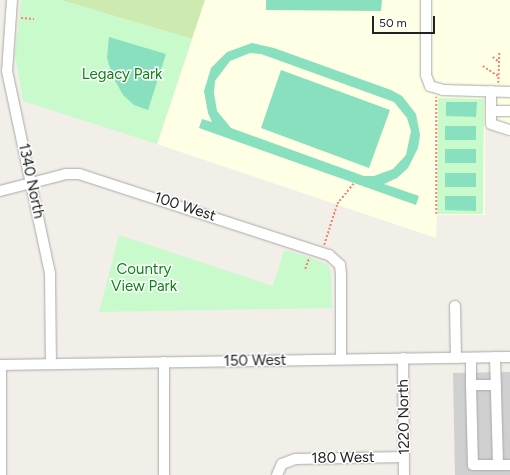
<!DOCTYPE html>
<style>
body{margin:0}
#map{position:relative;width:510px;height:475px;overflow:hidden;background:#f2efe9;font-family:Figtree,sans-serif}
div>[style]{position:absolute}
.education>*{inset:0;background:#ffffe5}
.religious>*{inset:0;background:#d0d0d0}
.grass>*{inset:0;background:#cdebb0}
.park>*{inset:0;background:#c8facc}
.pitch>*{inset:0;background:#88e0be}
.path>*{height:1.5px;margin-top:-0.75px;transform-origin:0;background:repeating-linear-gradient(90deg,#fa8072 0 2px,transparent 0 4px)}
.roads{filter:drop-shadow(0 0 1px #a9a9a9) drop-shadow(0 0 1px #a9a9a9)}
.minor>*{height:10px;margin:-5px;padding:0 5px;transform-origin:5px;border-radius:5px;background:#fff}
span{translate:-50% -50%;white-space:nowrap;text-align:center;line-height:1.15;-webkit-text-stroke:3px #fff;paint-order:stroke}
.park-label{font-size:15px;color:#0c8416}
.street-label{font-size:15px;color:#222}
.scale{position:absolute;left:372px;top:16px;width:63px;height:18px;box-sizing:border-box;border:2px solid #222;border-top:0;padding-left:5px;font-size:12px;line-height:14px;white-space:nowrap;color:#222;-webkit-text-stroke:3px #fff;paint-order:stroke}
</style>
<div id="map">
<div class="education">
<i style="clip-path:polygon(60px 0,510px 0,510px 138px,485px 128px,485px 215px,437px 215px,436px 238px,157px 144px,192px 39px)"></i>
</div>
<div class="religious">
<i style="clip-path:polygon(510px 372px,510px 475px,455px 475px,453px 373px)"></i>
</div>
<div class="grass">
<i style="clip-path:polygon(60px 0,205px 0,192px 39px)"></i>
</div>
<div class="park">
<i style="clip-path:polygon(21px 0,60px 0,192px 39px,157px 144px,23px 101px,15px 55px)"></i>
<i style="clip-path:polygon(438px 98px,484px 99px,483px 214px,437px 214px)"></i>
<i style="clip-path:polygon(119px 235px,273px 286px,284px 250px,309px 257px,328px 265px,331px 273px,332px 308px,99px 312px)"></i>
</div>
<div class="pitch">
<i style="clip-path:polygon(266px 0,382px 0,381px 11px,266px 10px)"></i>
<i style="clip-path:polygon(109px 37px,166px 54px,148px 110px,134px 105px,123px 95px,113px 77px,107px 58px)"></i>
<i style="clip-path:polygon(evenodd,252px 43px,274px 48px,391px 90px,402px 96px,416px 114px,420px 135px,418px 148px,408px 168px,397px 178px,384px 184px,419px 196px,416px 205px,199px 128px,202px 119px,212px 122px,208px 113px,204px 91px,211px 68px,227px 52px,252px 43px,250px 53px,261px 54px,394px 102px,407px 118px,411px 131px,406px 155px,393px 169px,374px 176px,364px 176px,231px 128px,217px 111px,214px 93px,215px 81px,230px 61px,250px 53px)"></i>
<i style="clip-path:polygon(281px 70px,390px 110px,369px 168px,261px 128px)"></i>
<i style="clip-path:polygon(446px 102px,477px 102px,476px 117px,446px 116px)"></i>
<i style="clip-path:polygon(445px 126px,476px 126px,476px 140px,445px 140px)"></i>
<i style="clip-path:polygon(445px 149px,476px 149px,476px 163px,445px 163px)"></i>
<i style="clip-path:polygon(445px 173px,476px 173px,476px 187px,445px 187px)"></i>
<i style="clip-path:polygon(445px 196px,476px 196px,476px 211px,445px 210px)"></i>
</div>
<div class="path">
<i style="left:21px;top:18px;width:13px;rotate:4deg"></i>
<i style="left:493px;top:57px;width:8px;rotate:40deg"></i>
<i style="left:483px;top:66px;width:18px;rotate:34deg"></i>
<i style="left:498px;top:83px;width:30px;rotate:-88deg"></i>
<i style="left:436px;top:214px;width:117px;rotate:-90deg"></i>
<i style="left:324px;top:245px;width:43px;rotate:-72.4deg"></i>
<i style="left:337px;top:204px;width:27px;rotate:-51deg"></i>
<i style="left:305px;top:269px;width:12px;rotate:-70deg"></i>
</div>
<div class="roads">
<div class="minor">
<i style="left:12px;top:0;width:71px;rotate:94deg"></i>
<i style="left:7px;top:71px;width:207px;rotate:78deg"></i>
<i style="left:50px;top:273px;width:90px;rotate:89.4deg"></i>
<i style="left:426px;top:0;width:75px;rotate:90deg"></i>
<i style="left:426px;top:75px;width:12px;rotate:70deg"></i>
<i style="left:430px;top:86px;width:14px;rotate:17deg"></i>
<i style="left:443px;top:90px;width:67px;rotate:1.7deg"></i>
<i style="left:491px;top:91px;width:33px;rotate:90deg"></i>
<i style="left:491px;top:124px;width:20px;rotate:18deg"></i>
<i style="left:491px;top:111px;width:19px"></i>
<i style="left:0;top:191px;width:68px;rotate:-14.4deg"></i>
<i style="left:66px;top:174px;width:13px"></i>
<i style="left:79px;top:174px;width:263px;rotate:18deg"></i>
<i style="left:329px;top:255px;width:15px;rotate:42deg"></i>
<i style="left:340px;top:265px;width:10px;rotate:84deg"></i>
<i style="left:341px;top:275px;width:84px;rotate:90deg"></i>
<i style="left:455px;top:306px;width:52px;rotate:88.9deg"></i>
<i style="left:495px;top:357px;width:108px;rotate:88.4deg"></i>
<i style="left:403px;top:358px;width:117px;rotate:89.5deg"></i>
<i style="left:164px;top:362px;width:113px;rotate:90deg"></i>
<i style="left:0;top:365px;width:510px;rotate:-0.9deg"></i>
<i style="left:1px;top:365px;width:110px;rotate:90deg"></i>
<i style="left:471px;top:385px;width:27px;rotate:-90deg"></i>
<i style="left:496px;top:385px;width:25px;rotate:180deg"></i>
<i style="left:471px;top:385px;width:80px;rotate:88.6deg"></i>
<i style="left:473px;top:465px;width:37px"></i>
<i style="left:277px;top:475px;width:12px;rotate:-66deg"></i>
<i style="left:282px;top:464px;width:14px;rotate:-21deg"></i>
<i style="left:295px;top:459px;width:109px;rotate:-1.1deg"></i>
</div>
</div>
<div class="park-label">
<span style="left:122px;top:75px">Legacy Park</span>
<span style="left:144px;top:278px">Country<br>View Park</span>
</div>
<div class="street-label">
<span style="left:31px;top:181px;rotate:78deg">1340 North</span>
<span style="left:185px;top:207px;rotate:18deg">100 West</span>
<span style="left:255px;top:361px;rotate:-1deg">150 West</span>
<span style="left:404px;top:417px;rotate:-91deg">1220 North</span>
<span style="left:343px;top:458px;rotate:-1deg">180 West</span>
</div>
<div class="scale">50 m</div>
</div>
